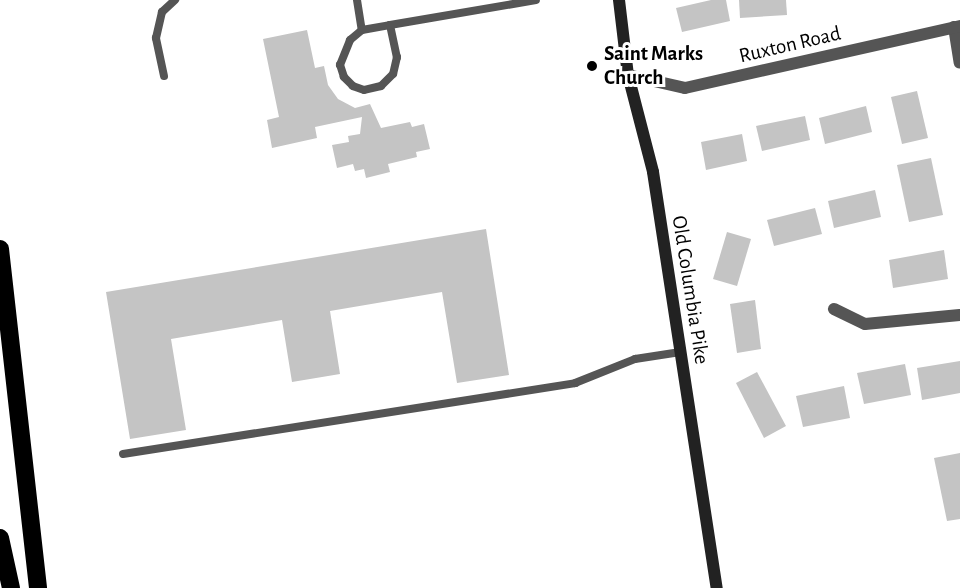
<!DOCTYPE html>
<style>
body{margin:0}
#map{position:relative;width:960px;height:588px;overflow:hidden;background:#fff;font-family:"Alegreya Sans",sans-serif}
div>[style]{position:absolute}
.building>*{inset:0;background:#c4c4c4}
.lane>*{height:8px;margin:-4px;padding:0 4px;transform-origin:4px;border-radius:4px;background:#555}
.street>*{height:12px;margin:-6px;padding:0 6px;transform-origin:6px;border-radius:6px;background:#555}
.secondary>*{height:12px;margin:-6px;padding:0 6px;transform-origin:6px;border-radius:6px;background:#222}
.highway>*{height:18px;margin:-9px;padding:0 9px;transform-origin:9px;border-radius:9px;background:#000}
.dots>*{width:16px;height:16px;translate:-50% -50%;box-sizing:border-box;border:3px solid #fff;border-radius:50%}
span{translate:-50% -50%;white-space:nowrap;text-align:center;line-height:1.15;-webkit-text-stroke:6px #fff;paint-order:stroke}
.street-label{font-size:21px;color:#000}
.poi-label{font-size:21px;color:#000;font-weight:700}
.left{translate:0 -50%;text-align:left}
</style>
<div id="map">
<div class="building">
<i style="clip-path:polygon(711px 0,726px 0,730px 21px,682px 32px,676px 8px)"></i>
<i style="clip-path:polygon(739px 0,786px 0,787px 15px,740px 18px)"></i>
<i style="clip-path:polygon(307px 30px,315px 68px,324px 66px,328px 85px,338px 99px,355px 108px,370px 104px,381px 128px,410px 122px,412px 127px,424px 124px,430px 149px,416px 152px,417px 157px,388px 164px,390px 172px,366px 178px,364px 169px,355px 171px,353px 164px,337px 168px,332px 145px,349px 142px,348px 136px,360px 134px,362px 117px,315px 127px,317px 138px,272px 148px,267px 120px,279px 117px,263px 39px)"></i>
<i style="clip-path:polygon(917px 91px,928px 138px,902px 144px,891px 97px)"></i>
<i style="clip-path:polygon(866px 106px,872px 132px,825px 144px,819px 118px)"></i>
<i style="clip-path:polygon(805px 116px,810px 140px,762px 151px,756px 126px)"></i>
<i style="clip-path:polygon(742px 134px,747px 161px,706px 170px,701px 142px)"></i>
<i style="clip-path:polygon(931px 158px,943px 215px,909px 222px,897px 165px)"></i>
<i style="clip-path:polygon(875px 190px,881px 217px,834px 228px,828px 201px)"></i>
<i style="clip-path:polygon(815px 208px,822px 234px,774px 246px,767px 220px)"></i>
<i style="clip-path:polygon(486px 229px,509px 375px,457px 383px,442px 292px,330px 311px,340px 374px,292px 382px,282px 320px,171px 339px,186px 430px,130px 439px,106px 292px)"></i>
<i style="clip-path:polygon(727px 232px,751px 239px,737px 286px,713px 279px)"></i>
<i style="clip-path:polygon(944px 250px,948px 279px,893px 288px,889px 260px)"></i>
<i style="clip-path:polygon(755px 300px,761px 349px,737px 353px,730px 304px)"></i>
<i style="clip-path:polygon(960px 361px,960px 393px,922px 400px,917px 368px)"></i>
<i style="clip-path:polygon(905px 364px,911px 395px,864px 404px,857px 373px)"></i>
<i style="clip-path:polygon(757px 372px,786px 426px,764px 438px,736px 383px)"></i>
<i style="clip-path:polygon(844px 386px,850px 418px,803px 427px,796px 396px)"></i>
<i style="clip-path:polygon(960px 453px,960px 519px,947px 521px,934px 458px)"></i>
</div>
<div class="lane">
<i style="left:357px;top:0;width:30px;rotate:81deg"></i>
<i style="left:390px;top:25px;width:33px;rotate:78deg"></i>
<i style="left:397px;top:57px;width:17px;rotate:103deg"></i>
<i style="left:393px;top:74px;width:17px;rotate:135deg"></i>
<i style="left:381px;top:86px;width:17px;rotate:167deg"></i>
<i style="left:364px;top:90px;width:12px;rotate:-160deg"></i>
<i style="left:353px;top:86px;width:13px;rotate:-135deg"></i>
<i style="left:344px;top:77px;width:13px;rotate:-108deg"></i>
<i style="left:340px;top:65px;width:27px;rotate:-68deg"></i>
<i style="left:350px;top:40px;width:16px;rotate:-40deg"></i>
<i style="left:362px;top:30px;width:28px;rotate:-10deg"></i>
<i style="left:390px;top:25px;width:148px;rotate:-9.7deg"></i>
<i style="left:164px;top:76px;width:39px;rotate:-102deg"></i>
<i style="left:156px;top:38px;width:27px;rotate:-77deg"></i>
<i style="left:162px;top:12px;width:18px;rotate:-43deg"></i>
<i style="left:123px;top:454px;width:458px;rotate:-8.9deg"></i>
<i style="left:575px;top:383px;width:65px;rotate:-21.8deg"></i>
<i style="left:635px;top:359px;width:46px;rotate:-8.8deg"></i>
</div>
<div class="street">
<i style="left:954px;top:27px;width:36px;rotate:81deg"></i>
<i style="left:628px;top:75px;width:58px;rotate:12.8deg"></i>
<i style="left:685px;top:88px;width:282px;rotate:-12.7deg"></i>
<i style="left:834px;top:309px;width:34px;rotate:26deg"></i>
<i style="left:865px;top:324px;width:95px;rotate:-5.4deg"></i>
</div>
<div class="secondary">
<i style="left:619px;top:0;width:76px;rotate:83.2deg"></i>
<i style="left:628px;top:75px;width:100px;rotate:75.5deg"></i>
<i style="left:653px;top:172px;width:421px;rotate:81.3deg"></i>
</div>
<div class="highway">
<i style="left:0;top:249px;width:341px;rotate:83.6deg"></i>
<i style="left:0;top:538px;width:51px;rotate:77.6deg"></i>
</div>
<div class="dots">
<i style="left:592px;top:66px;background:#000"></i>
</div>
<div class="street-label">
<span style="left:790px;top:45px;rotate:-13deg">Ruxton Road</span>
<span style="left:690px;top:290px;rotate:81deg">Old Columbia Pike</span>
</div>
<div class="poi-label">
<span class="left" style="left:604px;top:66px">Saint Marks<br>Church</span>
</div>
</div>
